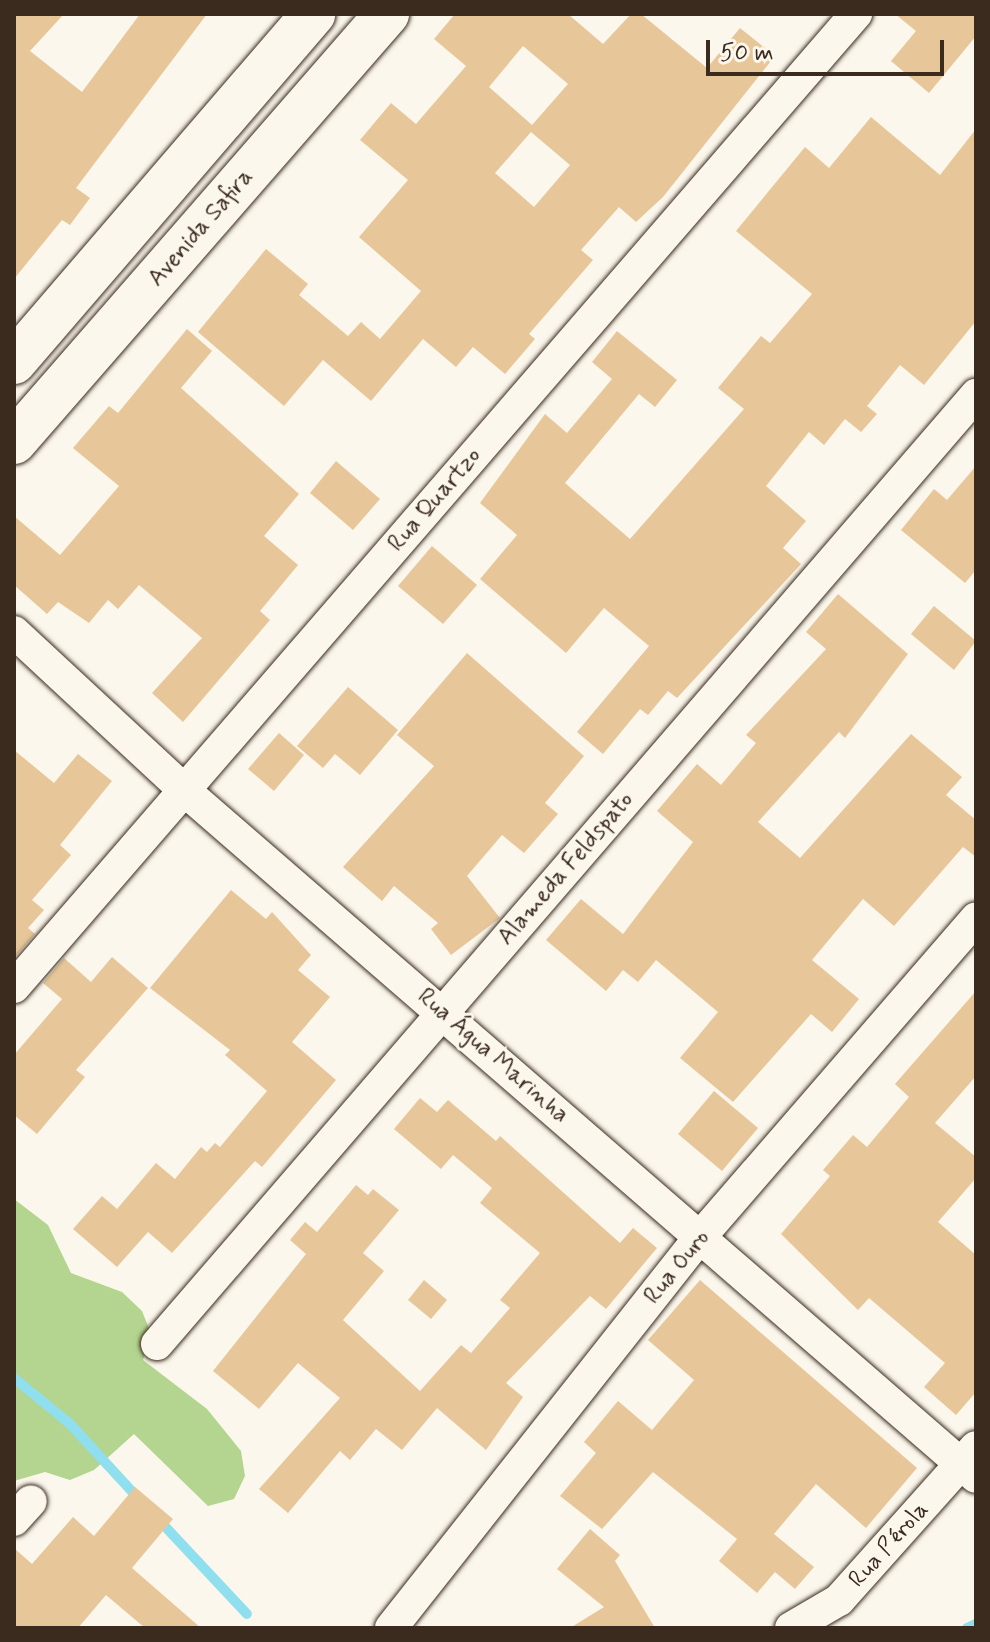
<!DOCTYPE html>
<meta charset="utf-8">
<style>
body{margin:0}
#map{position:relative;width:990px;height:1642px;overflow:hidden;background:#fbf7ec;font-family:Mynerve,sans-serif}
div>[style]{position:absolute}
.green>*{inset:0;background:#b3d58f}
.stream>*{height:10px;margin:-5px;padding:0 5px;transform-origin:5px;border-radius:5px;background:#90dfee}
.building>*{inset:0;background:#e7c799}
.roads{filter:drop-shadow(0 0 2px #3b2a1e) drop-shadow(0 0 2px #3b2a1e)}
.street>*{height:32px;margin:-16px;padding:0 16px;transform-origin:16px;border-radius:16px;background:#fbf7ec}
.secondary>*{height:44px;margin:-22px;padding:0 22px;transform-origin:22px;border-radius:22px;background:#fbf7ec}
span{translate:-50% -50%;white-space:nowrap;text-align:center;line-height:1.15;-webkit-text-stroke:6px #fbf7ec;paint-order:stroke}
.street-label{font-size:24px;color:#3b2a1e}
.frame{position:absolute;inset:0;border:16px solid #3b2a1e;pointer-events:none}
.scale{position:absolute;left:706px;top:40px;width:238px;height:36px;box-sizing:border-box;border:4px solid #3b2a1e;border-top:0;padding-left:10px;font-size:24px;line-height:28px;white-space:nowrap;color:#3b2a1e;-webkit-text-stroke:6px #fbf7ec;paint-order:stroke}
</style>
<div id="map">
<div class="green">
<i style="clip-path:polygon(14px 1199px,48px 1225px,71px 1273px,122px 1292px,142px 1311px,152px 1336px,143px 1360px,207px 1409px,241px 1451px,245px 1476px,234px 1499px,208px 1506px,134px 1434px,94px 1470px,70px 1480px,45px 1472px,14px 1481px)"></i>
</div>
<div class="stream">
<i style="left:14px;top:1378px;width:72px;rotate:39.4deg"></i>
<i style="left:70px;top:1424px;width:102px;rotate:47.4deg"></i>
<i style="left:158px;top:1519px;width:130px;rotate:46.9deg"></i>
<i style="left:967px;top:1628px;width:10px;rotate:-24deg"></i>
</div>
<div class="building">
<i style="clip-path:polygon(14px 14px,64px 14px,30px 51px,82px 92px,140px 14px,207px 14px,76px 188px,90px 198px,70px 225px,62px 220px,14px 279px)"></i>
<i style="clip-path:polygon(evenodd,455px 14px,568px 14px,603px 44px,631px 14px,641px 14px,707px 68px,740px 28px,775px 56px,663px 197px,636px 222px,619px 207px,581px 250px,593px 260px,529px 334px,535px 339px,505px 374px,473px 347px,456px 367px,423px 339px,371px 401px,323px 360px,284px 406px,198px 332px,266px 249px,308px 284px,299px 295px,348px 336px,361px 322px,380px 339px,421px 291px,359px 237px,408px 180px,360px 140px,391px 103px,416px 124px,466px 66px,434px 39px,455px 14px,523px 46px,568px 84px,532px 125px,489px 87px,523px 46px,455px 14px,531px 132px,570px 165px,534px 207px,495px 173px,531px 132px)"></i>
<i style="clip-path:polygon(895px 14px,976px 14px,976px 36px,929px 93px,891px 61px,916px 31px)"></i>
<i style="clip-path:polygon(871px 117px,940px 175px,976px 129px,976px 321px,924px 385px,900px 365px,867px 406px,877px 414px,861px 432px,845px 419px,824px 445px,809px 432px,766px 486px,806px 521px,783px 548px,801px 564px,677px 698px,668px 691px,648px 715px,640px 709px,603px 754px,577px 732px,649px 646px,604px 608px,566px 653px,480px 579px,517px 535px,480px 503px,545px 414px,567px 433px,612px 379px,592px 362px,617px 331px,677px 380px,655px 407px,639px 394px,565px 483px,630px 539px,744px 409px,718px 388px,761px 336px,770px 343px,812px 294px,736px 231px,805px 147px,829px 168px)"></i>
<i style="clip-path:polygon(187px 329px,212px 351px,181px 388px,299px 494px,264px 536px,298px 565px,260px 611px,270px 620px,183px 722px,152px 693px,202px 638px,139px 585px,118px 609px,108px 600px,89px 623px,58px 602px,47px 614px,14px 585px,14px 516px,60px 555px,119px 486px,73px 448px,109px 406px,118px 413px)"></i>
<i style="clip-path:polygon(336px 461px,380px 499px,353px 530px,310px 493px)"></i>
<i style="clip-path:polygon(976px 466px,976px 570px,965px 583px,901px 530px,934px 489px,947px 500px)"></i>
<i style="clip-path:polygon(432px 546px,477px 585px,443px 624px,398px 586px)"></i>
<i style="clip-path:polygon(838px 594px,908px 654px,845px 738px,839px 732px,758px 822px,800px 858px,911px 734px,962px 777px,946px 795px,976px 820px,976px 857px,963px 847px,894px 926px,863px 899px,812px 960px,859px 999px,832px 1032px,811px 1014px,733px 1102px,680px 1058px,718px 1012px,656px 960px,638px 982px,623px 970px,606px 991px,546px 940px,581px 899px,623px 934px,693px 842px,657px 811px,697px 764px,721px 785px,756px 743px,746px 735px,826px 649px,806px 632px)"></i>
<i style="clip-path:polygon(934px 606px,976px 641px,954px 670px,911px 634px)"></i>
<i style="clip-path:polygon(467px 653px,584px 756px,545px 803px,558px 814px,524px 853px,502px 835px,467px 876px,500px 918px,451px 955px,431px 929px,438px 923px,394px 886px,382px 901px,343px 867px,434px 766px,397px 735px)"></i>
<i style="clip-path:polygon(348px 687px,398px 730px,360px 775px,335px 754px,323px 768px,297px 746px)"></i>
<i style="clip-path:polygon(279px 733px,304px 755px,274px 791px,248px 769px)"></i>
<i style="clip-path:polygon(14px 750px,54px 783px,78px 754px,112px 781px,60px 845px,71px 855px,32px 900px,44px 910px,28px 928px,35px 934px,14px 958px)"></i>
<i style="clip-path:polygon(231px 890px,266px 919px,272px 912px,311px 955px,298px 970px,330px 997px,292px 1042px,336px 1080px,262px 1167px,255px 1161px,172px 1253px,148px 1232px,117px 1267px,73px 1229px,102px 1196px,117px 1209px,156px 1163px,175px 1179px,201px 1147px,207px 1152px,215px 1143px,220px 1147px,267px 1091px,225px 1055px,230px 1050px,150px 988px)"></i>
<i style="clip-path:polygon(112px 957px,148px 988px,76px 1070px,85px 1077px,37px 1134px,14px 1115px,14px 1055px,62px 999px,43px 983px,64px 958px,91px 982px)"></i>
<i style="clip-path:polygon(976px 991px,976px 1076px,935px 1123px,976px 1157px,976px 1178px,938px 1222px,976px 1255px,976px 1392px,956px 1415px,924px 1387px,945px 1363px,869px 1298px,858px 1310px,781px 1234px,830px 1176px,823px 1170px,853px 1135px,867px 1147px,909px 1097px,895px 1084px)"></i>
<i style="clip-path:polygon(714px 1091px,758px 1128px,722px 1171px,678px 1134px)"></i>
<i style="clip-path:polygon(420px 1098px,437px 1112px,448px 1100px,496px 1141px,500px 1136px,620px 1243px,633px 1228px,657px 1248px,606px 1309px,590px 1296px,506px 1383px,523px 1397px,486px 1450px,437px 1408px,402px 1450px,376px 1429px,350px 1460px,340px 1451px,288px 1513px,259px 1489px,340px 1398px,298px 1363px,259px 1409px,213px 1371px,306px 1254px,290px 1240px,305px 1222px,317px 1232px,356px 1185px,368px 1195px,373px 1189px,399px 1210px,363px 1253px,384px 1271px,343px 1320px,420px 1391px,461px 1345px,471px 1353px,510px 1308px,500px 1300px,540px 1253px,480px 1203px,492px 1188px,453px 1155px,441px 1169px,394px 1129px)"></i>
<i style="clip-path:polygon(424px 1280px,447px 1300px,431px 1319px,408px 1300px)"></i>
<i style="clip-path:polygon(700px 1280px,917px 1468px,866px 1528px,816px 1484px,774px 1534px,814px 1567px,795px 1589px,775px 1572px,757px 1593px,719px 1561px,737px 1539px,653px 1472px,602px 1529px,560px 1496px,596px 1453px,584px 1442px,618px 1401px,652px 1430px,694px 1380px,648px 1340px)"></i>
<i style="clip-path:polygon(135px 1487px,173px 1519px,132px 1568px,201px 1628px,145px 1628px,106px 1595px,78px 1628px,14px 1628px,14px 1548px,32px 1564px,73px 1517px,94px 1536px)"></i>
<i style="clip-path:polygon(590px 1529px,620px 1555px,615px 1561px,655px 1628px,570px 1628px,604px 1607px,557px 1569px)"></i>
</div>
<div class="roads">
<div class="street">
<i style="left:14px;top:632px;width:232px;rotate:42.9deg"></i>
<i style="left:184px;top:790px;width:1048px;rotate:40.94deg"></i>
<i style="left:14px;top:987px;width:1287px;rotate:-49.13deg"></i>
<i style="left:157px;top:1344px;width:1254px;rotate:-49.21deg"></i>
<i style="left:14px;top:1520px;width:25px;rotate:-48deg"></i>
<i style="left:391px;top:1628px;width:500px;rotate:-51.7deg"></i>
<i style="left:701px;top:1236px;width:420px;rotate:-49.1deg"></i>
<i style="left:791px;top:1628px;width:56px;rotate:-30.3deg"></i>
<i style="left:839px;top:1600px;width:205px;rotate:-48.2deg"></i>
</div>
<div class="secondary">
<i style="left:14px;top:362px;width:459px;rotate:-49.3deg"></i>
<i style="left:14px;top:442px;width:568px;rotate:-48.93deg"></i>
</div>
</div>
<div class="street-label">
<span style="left:201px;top:228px;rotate:-49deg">Avenida Safira</span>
<span style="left:435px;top:500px;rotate:-49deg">Rua Quartzo</span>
<span style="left:566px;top:869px;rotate:-49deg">Alameda Feldspato</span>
<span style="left:493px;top:1056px;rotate:41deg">Rua Água Marinha</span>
<span style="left:677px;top:1267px;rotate:-51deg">Rua Ouro</span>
<span style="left:889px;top:1545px;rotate:-48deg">Rua Pérola</span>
</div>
<div class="frame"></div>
<div class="scale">50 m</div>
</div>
